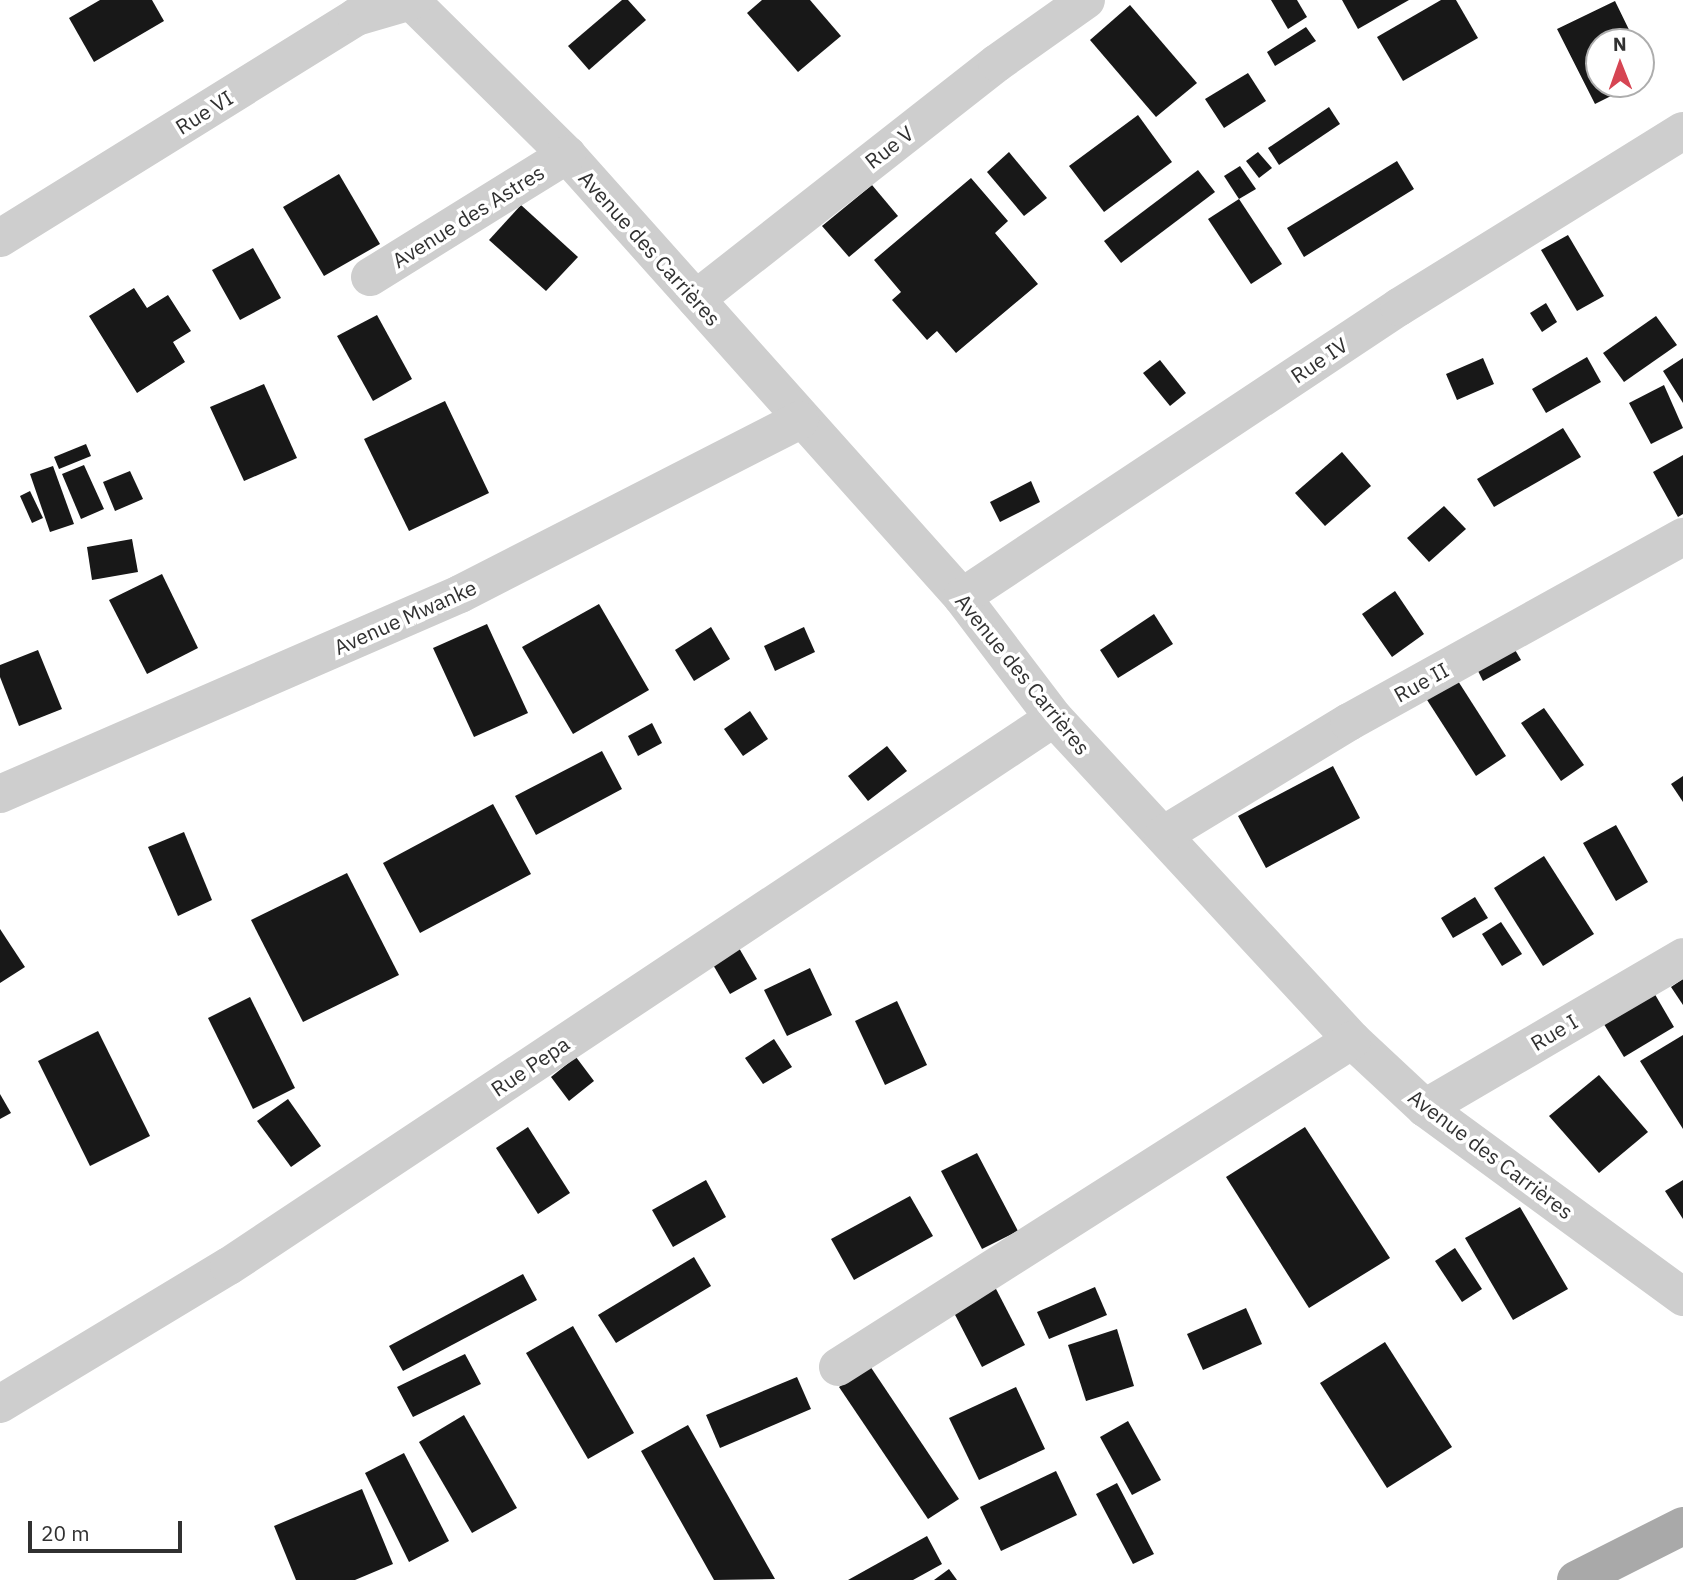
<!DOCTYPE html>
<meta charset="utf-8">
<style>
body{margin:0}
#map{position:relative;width:1683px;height:1580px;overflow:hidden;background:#fff;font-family:"IBM Plex Sans",sans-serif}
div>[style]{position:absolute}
.building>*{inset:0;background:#181818}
.minor>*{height:38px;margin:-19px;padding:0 19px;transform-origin:19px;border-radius:19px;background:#cecece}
.major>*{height:38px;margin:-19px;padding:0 19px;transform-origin:19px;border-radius:19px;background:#a9a9a9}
span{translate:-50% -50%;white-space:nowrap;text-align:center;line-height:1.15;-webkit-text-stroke:7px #fff;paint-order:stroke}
.street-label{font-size:21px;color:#313131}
.north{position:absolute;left:1585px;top:28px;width:70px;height:70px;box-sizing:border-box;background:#fff;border:2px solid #adadad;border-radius:50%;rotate:359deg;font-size:19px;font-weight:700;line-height:28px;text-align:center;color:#313131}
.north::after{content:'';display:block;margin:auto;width:24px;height:32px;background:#d64553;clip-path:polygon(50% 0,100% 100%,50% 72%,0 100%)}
.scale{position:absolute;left:28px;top:1521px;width:154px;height:32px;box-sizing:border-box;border:4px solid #313131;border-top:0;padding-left:9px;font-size:21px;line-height:24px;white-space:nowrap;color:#313131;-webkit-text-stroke:5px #fff;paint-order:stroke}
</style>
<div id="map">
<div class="building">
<i style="clip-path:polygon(100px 0,152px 0,164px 21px,94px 62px,69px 18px)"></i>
<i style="clip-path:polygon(622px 0,628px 0,646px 20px,589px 70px,568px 46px)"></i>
<i style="clip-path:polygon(762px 0,810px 0,841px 36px,798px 72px,747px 13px)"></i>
<i style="clip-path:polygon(1271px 0,1297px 0,1307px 17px,1288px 29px)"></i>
<i style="clip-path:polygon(1342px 0,1409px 0,1358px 29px)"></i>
<i style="clip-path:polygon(1441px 0,1456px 0,1478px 38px,1403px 81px,1377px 37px)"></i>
<i style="clip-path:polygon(1615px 1px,1635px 42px,1599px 42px,1599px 84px,1635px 84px,1595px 104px,1557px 29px)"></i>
<i style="clip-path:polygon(1130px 5px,1197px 83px,1156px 117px,1090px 40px)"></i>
<i style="clip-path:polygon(1306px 27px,1316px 41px,1275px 66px,1267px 52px)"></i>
<i style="clip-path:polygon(1641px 54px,1652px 76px,1641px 81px)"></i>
<i style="clip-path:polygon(1248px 73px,1266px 101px,1224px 128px,1205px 99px)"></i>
<i style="clip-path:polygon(1329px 107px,1340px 124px,1279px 165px,1268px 148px)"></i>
<i style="clip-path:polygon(1138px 115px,1172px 162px,1104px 212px,1069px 166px)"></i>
<i style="clip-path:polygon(1009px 152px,1047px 198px,1024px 216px,987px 172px)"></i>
<i style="clip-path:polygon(1258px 152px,1272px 168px,1259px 178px,1246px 161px)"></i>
<i style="clip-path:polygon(1397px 161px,1414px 189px,1304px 257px,1287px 228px)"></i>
<i style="clip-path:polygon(1240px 166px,1256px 189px,1239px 199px,1224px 176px)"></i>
<i style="clip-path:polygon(1198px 170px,1215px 192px,1121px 263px,1104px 241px)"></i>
<i style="clip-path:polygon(339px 174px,380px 244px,324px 276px,283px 207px)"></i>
<i style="clip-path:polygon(971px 178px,1008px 221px,995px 233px,1038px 284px,956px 353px,937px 331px,927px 340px,892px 300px,901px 292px,874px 260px)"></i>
<i style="clip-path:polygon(872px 185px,898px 216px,849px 257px,822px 226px)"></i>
<i style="clip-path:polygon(1239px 199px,1282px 264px,1251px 284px,1208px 219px)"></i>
<i style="clip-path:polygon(521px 205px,578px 257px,546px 291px,489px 240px)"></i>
<i style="clip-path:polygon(1568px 235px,1604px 296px,1577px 311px,1541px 250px)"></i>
<i style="clip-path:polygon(253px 248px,281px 298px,240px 320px,212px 270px)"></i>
<i style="clip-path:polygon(134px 288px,147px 308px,168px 295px,191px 331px,173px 342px,185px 362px,137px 393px,89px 316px)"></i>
<i style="clip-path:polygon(1546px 303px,1557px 322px,1542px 332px,1530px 313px)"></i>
<i style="clip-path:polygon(377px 315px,412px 379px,373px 401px,337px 336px)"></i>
<i style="clip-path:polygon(1656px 316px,1677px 345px,1624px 382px,1603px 353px)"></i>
<i style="clip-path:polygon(1587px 357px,1601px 382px,1546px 413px,1532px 389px)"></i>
<i style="clip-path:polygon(1483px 358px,1494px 384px,1457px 400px,1446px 374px)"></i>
<i style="clip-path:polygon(1683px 358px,1683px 403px,1663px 371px)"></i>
<i style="clip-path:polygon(1160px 360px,1186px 393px,1170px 406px,1143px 373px)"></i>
<i style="clip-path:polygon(264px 384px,297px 458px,244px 481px,210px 407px)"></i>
<i style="clip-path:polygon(1664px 385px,1683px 428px,1651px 444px,1629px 403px)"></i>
<i style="clip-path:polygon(445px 401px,489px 493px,409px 531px,364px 439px)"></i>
<i style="clip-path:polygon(1563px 428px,1581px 457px,1494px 507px,1477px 479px)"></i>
<i style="clip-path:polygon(86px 444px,91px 456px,59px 469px,54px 457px)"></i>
<i style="clip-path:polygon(1342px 452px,1371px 486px,1325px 526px,1295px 493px)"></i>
<i style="clip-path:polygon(1683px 455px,1683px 514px,1678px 517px,1653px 472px)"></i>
<i style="clip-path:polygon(84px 465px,104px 509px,81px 519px,62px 474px)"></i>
<i style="clip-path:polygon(53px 466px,74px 524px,50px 532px,30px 474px)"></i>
<i style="clip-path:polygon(130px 471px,143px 499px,115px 511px,103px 482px)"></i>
<i style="clip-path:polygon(1031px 481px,1040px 502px,1000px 522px,990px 502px)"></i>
<i style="clip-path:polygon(30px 491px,43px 518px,32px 523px,20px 496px)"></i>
<i style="clip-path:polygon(1444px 506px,1466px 529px,1429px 562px,1407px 538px)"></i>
<i style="clip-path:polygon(132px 539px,138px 572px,92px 580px,87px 547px)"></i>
<i style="clip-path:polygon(162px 574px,198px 648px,147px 674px,109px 600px)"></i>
<i style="clip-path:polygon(1395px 591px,1424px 634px,1392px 657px,1362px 614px)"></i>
<i style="clip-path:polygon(599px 604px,649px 690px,573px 734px,522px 647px)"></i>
<i style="clip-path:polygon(1154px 614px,1173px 644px,1118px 678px,1100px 650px)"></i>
<i style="clip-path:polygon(487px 624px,528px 713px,474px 737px,433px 648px)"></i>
<i style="clip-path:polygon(711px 627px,730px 659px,694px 681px,675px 650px)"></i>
<i style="clip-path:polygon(804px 627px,815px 652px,775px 671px,764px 646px)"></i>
<i style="clip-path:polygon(1511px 643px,1521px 660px,1483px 681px,1474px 663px)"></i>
<i style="clip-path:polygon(38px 650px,62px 709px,19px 726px,0 677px,0 665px)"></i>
<i style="clip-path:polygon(1451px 670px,1506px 756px,1476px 776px,1420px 689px)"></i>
<i style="clip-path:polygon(1544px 708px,1584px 765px,1561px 781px,1521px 723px)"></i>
<i style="clip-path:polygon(750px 711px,768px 739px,743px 756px,724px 729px)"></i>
<i style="clip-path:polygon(652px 723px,662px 743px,638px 756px,628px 736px)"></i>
<i style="clip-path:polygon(887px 746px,907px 771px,868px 801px,848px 776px)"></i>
<i style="clip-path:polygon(602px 751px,622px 789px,536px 835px,515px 796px)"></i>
<i style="clip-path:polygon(1333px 766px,1360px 818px,1266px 868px,1238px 816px)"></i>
<i style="clip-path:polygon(1683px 776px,1683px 802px,1671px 784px)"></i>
<i style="clip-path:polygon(493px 804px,531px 874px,420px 933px,383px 863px)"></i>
<i style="clip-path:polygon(1616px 825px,1648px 882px,1616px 901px,1583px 843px)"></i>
<i style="clip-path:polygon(184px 832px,212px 900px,178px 916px,148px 847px)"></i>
<i style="clip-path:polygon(1544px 856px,1594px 934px,1543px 966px,1494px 888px)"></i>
<i style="clip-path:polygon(347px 873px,399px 975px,303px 1022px,251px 920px)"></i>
<i style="clip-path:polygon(1475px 897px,1488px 918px,1453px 938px,1441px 918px)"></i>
<i style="clip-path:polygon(1501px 922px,1522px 954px,1502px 966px,1482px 934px)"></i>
<i style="clip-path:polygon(0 929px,25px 967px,0 983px)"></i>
<i style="clip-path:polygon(739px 948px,757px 979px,730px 994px,712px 963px)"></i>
<i style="clip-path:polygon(810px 968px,832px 1015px,787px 1036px,764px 990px)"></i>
<i style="clip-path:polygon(1683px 979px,1683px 1005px,1671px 987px)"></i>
<i style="clip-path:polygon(1653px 991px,1674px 1027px,1624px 1057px,1602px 1021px)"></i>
<i style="clip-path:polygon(250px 997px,295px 1088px,253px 1109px,208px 1018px)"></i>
<i style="clip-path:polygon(897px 1001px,927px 1065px,885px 1085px,855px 1021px)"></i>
<i style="clip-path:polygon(98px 1031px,150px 1136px,90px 1166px,38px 1061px)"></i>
<i style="clip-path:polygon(1683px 1035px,1683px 1129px,1640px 1061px)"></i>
<i style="clip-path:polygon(774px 1039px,792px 1067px,763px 1084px,745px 1058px)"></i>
<i style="clip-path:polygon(576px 1057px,594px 1081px,569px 1101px,551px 1077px)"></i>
<i style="clip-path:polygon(1599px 1075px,1648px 1132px,1599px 1173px,1549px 1116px)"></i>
<i style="clip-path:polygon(0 1094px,11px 1113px,0 1119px)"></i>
<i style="clip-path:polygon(288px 1099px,321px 1146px,291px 1167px,257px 1121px)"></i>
<i style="clip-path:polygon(528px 1127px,570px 1193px,538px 1214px,496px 1148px)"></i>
<i style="clip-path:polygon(1305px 1127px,1390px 1258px,1309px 1308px,1226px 1177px)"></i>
<i style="clip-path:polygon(977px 1153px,1018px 1231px,982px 1249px,941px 1171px)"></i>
<i style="clip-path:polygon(706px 1180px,726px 1217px,673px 1247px,652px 1210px)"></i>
<i style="clip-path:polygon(1683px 1180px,1683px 1219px,1665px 1191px)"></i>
<i style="clip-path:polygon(910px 1196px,933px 1236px,854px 1280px,831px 1239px)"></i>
<i style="clip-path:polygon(1520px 1207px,1568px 1289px,1513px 1320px,1465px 1238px)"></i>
<i style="clip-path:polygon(1455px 1248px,1482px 1289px,1462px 1302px,1435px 1261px)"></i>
<i style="clip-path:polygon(694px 1257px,711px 1286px,616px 1343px,598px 1315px)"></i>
<i style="clip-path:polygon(523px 1274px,537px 1300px,403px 1371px,389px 1346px)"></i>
<i style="clip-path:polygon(994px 1285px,1025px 1345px,982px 1367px,951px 1307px)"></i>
<i style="clip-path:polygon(1095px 1287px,1107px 1315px,1049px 1339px,1037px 1312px)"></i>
<i style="clip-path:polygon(1246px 1308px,1262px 1344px,1203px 1370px,1187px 1334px)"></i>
<i style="clip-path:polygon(573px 1326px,634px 1433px,588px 1459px,526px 1353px)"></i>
<i style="clip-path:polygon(1117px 1329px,1134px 1386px,1086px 1401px,1068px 1345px)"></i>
<i style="clip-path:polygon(1385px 1342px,1452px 1447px,1387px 1488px,1320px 1383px)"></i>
<i style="clip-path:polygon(465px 1354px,481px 1384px,413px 1417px,397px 1387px)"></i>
<i style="clip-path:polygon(870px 1366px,959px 1499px,928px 1519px,839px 1387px)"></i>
<i style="clip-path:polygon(797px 1377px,811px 1409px,720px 1448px,706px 1415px)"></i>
<i style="clip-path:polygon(1016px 1387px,1045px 1449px,979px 1480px,949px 1418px)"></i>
<i style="clip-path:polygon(464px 1415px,517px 1508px,472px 1533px,419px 1442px)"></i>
<i style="clip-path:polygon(1128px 1421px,1161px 1480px,1132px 1495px,1100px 1437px)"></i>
<i style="clip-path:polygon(688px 1425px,775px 1579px,714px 1580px,641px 1451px)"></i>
<i style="clip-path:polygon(404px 1453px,449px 1541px,409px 1562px,365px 1473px)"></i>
<i style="clip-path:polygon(1056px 1471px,1077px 1515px,1001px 1551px,980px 1507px)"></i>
<i style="clip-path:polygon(1117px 1483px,1154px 1554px,1133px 1564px,1096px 1494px)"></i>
<i style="clip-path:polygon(362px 1489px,393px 1564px,355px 1580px,296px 1580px,274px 1526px)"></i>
<i style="clip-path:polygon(927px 1536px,942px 1564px,913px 1580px,848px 1580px)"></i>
<i style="clip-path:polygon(949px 1569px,957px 1580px,934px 1580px)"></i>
</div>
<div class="minor">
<i style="left:410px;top:0;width:221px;rotate:44.6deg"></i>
<i style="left:567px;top:155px;width:593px;rotate:48.21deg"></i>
<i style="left:962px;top:597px;width:152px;rotate:52.8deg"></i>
<i style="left:1054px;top:718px;width:439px;rotate:47.2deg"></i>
<i style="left:1352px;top:1040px;width:100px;rotate:43deg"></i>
<i style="left:1425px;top:1108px;width:320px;rotate:36.2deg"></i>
<i style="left:0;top:238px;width:419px;rotate:-31.8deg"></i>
<i style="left:356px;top:17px;width:60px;rotate:-16.3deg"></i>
<i style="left:370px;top:277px;width:232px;rotate:-31.8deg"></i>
<i style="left:696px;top:299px;width:382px;rotate:-38.1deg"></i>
<i style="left:997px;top:63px;width:109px;rotate:-35.3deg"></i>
<i style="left:962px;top:597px;width:524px;rotate:-33.57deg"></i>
<i style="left:1399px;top:307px;width:334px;rotate:-31.8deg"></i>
<i style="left:0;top:794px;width:502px;rotate:-23.5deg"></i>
<i style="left:460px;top:594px;width:382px;rotate:-27.1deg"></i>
<i style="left:1163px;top:835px;width:218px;rotate:-31.3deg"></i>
<i style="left:1349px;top:722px;width:382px;rotate:-29deg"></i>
<i style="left:1425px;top:1108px;width:299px;rotate:-30.3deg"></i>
<i style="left:838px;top:1367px;width:609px;rotate:-32.46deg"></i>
<i style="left:0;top:1404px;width:267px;rotate:-31.1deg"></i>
<i style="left:229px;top:1266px;width:990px;rotate:-33.59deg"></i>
</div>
<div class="major">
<i style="left:1576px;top:1580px;width:120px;rotate:-26.8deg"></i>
</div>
<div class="street-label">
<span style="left:204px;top:112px;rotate:-32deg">Rue VI</span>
<span style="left:889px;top:147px;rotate:-38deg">Rue V</span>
<span style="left:468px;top:216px;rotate:-32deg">Avenue des Astres</span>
<span style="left:650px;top:248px;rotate:48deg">Avenue des Carrières</span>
<span style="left:1319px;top:360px;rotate:-34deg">Rue IV</span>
<span style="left:405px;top:617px;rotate:-24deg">Avenue Mwanke</span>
<span style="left:1023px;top:674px;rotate:51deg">Avenue des Carrières</span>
<span style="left:1421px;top:682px;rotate:-29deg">Rue II</span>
<span style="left:1554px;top:1032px;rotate:-31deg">Rue I</span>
<span style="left:530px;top:1066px;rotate:-34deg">Rue Pepa</span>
<span style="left:1491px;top:1154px;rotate:37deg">Avenue des Carrières</span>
</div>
<div class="north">N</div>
<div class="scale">20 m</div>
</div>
